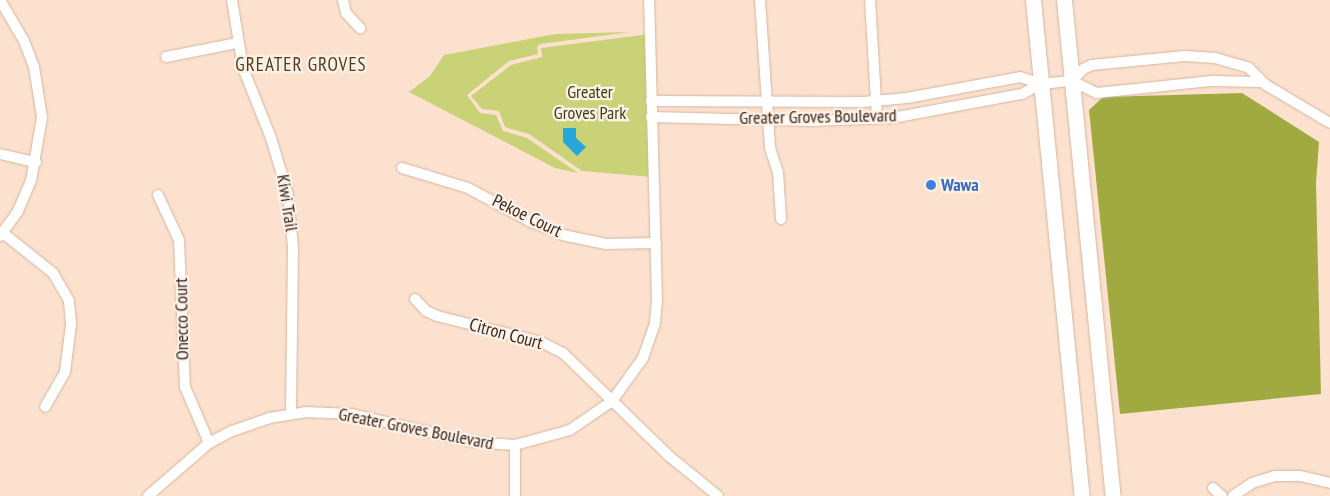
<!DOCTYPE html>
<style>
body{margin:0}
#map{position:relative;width:1330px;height:496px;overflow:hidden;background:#fce1ce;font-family:"PT Sans Narrow",sans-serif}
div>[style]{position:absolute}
.green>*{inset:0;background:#c9d277}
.forest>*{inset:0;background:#a1aa41}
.water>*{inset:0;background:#27a6da}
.roads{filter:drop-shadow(0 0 1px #d5b59e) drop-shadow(0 0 1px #d5b59e)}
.minor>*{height:10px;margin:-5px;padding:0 5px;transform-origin:5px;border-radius:5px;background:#fff}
.highway>*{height:15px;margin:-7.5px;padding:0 7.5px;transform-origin:7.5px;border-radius:7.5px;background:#fff}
.dots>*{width:14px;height:14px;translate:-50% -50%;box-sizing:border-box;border:2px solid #fff1e8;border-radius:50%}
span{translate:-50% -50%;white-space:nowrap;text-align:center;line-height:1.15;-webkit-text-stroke:4.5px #fff1e8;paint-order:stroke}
.park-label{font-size:18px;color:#3c4015}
.street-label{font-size:18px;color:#33271e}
.shop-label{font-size:18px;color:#366cbe;font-weight:700}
.left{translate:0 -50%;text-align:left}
.neighbourhood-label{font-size:19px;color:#4c3f17;letter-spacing:1px}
</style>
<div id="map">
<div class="green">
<i style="clip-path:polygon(630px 32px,540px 44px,537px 47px,538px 54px,509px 61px,467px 95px,480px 113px,496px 115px,503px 131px,527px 138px,578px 173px,555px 168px,409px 92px,430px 76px,444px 55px,555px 34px)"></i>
<i style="clip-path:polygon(650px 34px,652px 177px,582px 171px,529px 134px,505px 127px,499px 111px,482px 109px,471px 96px,511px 65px,542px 57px,541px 48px)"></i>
</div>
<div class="forest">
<i style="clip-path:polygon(1242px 93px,1319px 142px,1316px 183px,1321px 394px,1120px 414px,1089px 110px,1103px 97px)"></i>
</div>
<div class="water">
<i style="clip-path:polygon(563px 128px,576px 128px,576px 138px,586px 147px,577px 156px,563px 142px)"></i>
</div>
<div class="roads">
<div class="minor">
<i style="left:232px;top:0;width:69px;rotate:80.8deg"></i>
<i style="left:243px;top:68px;width:75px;rotate:68.2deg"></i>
<i style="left:271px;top:138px;width:59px;rotate:73.4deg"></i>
<i style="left:288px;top:195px;width:52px;rotate:84.5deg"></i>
<i style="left:293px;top:247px;width:167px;rotate:90.7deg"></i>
<i style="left:343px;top:0;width:13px;rotate:77deg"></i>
<i style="left:346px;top:13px;width:21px;rotate:47deg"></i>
<i style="left:760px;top:0;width:148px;rotate:86.1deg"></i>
<i style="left:770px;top:148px;width:25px;rotate:72deg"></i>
<i style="left:778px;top:172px;width:47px;rotate:86.3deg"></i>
<i style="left:870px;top:0;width:119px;rotate:86.6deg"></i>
<i style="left:166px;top:57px;width:72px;rotate:-11.2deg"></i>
<i style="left:1072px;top:81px;width:16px;rotate:-47deg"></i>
<i style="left:1083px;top:69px;width:10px;rotate:-24deg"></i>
<i style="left:1092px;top:65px;width:93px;rotate:-5.5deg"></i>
<i style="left:1185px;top:56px;width:30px;rotate:4deg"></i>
<i style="left:1215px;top:58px;width:35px;rotate:16deg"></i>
<i style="left:1249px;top:68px;width:24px;rotate:45deg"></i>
<i style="left:1266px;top:85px;width:74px;rotate:30.7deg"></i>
<i style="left:1072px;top:81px;width:28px;rotate:26deg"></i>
<i style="left:1097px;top:93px;width:116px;rotate:-6deg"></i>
<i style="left:1212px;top:81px;width:49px;rotate:1.2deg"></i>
<i style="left:651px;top:101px;width:212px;rotate:0.3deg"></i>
<i style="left:863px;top:102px;width:44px;rotate:-5.2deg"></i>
<i style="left:907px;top:98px;width:115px;rotate:-10.5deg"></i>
<i style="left:1020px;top:77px;width:22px;rotate:18deg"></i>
<i style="left:651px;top:117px;width:160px;rotate:1.4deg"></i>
<i style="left:811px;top:121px;width:81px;rotate:-2.1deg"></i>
<i style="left:892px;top:118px;width:132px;rotate:-10.5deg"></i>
<i style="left:1022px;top:94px;width:21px;rotate:-28deg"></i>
<i style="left:1041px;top:84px;width:31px;rotate:-6deg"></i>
<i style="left:0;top:154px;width:37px;rotate:13deg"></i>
<i style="left:402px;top:168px;width:69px;rotate:16.9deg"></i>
<i style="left:468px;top:188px;width:69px;rotate:28.4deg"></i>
<i style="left:529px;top:221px;width:37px;rotate:22deg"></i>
<i style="left:563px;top:235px;width:44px;rotate:11.8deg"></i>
<i style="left:606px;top:244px;width:50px;rotate:-1.1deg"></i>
<i style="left:158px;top:195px;width:50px;rotate:65deg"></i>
<i style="left:179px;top:240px;width:147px;rotate:87.7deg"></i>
<i style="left:185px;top:387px;width:61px;rotate:66.8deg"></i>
<i style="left:3px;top:233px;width:64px;rotate:38.7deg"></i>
<i style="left:53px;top:273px;width:32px;rotate:60deg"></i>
<i style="left:69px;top:301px;width:24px;rotate:85deg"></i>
<i style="left:71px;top:325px;width:47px;rotate:97.3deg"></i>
<i style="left:65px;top:372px;width:40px;rotate:119.7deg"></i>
<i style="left:0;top:236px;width:31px;rotate:-54deg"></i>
<i style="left:18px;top:211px;width:33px;rotate:-67deg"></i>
<i style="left:31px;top:181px;width:65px;rotate:-80.2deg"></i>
<i style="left:42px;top:117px;width:51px;rotate:-99.1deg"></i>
<i style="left:34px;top:67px;width:28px;rotate:-111deg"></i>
<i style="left:24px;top:41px;width:48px;rotate:-120.3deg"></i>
<i style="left:415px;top:299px;width:16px;rotate:47deg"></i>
<i style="left:426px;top:311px;width:12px;rotate:24deg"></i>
<i style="left:437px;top:316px;width:107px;rotate:14deg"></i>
<i style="left:541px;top:342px;width:25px;rotate:27deg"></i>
<i style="left:563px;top:353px;width:148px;rotate:44.2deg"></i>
<i style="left:669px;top:456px;width:63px;rotate:39.2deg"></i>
<i style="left:1213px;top:488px;width:12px;rotate:42deg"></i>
<i style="left:148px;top:496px;width:81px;rotate:-41deg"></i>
<i style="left:209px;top:443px;width:26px;rotate:-28deg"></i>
<i style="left:232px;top:431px;width:39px;rotate:-19deg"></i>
<i style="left:269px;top:418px;width:36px;rotate:-9deg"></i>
<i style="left:305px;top:412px;width:47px;rotate:2.4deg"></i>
<i style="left:352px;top:414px;width:123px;rotate:13.1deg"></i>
<i style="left:472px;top:442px;width:43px;rotate:4deg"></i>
<i style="left:515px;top:445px;width:57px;rotate:-15.3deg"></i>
<i style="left:570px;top:430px;width:51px;rotate:-34.6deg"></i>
<i style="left:612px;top:401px;width:53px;rotate:-54.2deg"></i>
<i style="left:643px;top:358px;width:37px;rotate:-71deg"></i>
<i style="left:655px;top:323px;width:22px;rotate:-85deg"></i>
<i style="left:657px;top:301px;width:301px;rotate:-91.5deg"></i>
<i style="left:515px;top:496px;width:51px;rotate:-90deg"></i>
<i style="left:1233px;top:496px;width:23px;rotate:-34deg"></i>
<i style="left:1252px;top:483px;width:24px;rotate:-17deg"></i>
<i style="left:1275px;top:476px;width:25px"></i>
<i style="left:1300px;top:476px;width:31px;rotate:13deg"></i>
</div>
<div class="highway">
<i style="left:1033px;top:0;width:498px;rotate:84.4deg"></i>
<i style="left:1064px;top:0;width:498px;rotate:84.4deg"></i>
</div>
</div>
<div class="dots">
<i style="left:931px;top:185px;background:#3f7fe0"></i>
</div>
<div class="park-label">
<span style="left:590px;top:103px">Greater<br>Groves Park</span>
</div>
<div class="street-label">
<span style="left:818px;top:117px;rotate:-1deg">Greater Groves Boulevard</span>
<span style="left:287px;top:203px;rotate:81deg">Kiwi Trail</span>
<span style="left:527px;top:216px;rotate:26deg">Pekoe Court</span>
<span style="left:182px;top:319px;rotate:-91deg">Onecco Court</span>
<span style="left:506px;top:334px;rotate:15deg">Citron Court</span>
<span style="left:416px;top:429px;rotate:11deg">Greater Groves Boulevard</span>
</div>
<div class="shop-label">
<span class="left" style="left:941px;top:185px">Wawa</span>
</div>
<div class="neighbourhood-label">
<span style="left:301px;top:65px">GREATER GROVES</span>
</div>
</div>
